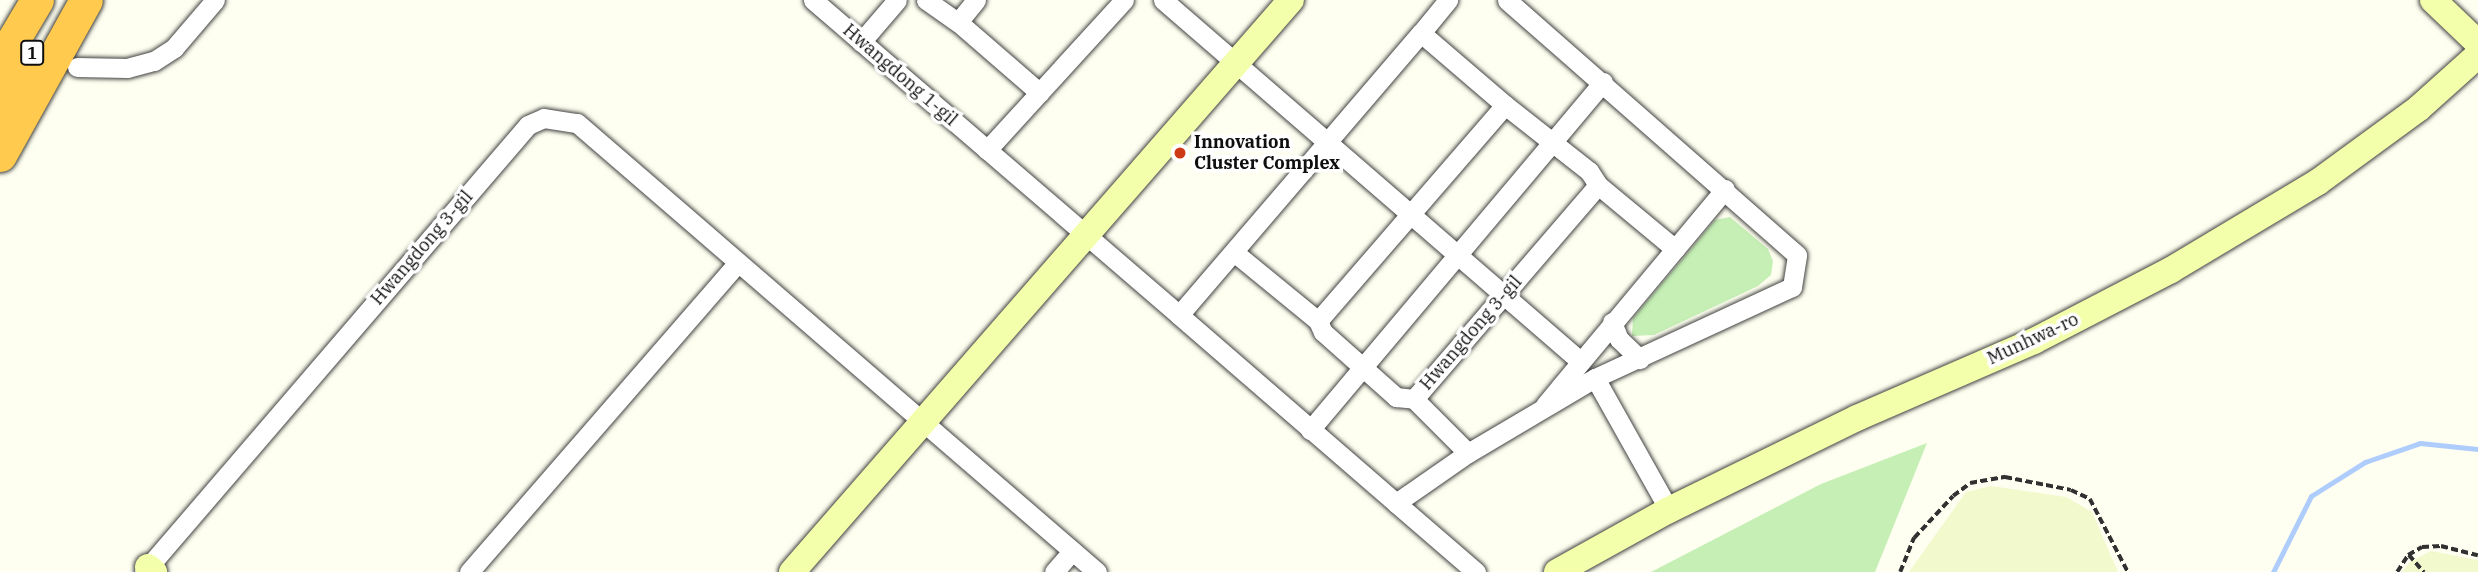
<!DOCTYPE html>
<style>
body{margin:0}
#map{position:relative;width:2478px;height:572px;overflow:hidden;background:#fefff0;font-family:"IBM Plex Serif",serif}
div>[style]{position:absolute}
.farmland>*{inset:0;background:#f2f9cc}
.green>*{inset:0;background:#c5efb5}
.stream>*{height:5px;margin:-2.5px;padding:0 2.5px;transform-origin:2.5px;border-radius:2.5px;background:#aecdfd}
.path>*{height:3.5px;margin-top:-1.75px;transform-origin:0;background:repeating-linear-gradient(90deg,#313131 0 7px,transparent 0 10.5px)}
.roads{filter:drop-shadow(0 0 2px #424242) drop-shadow(0 0 2px #424242)}
.street>*{height:19px;margin:-9.5px;padding:0 9.5px;transform-origin:9.5px;border-radius:9.5px;background:#fff}
.secondary>*{height:26px;margin:-13px;padding:0 13px;transform-origin:13px;border-radius:13px;background:#f4ffab}
.highway>*{height:33px;margin:-16.5px;padding:0 16.5px;transform-origin:16.5px;border-radius:16.5px;background:#ffca4e}
.dots>*{width:19px;height:19px;translate:-50% -50%;box-sizing:border-box;border:4px solid #fff;border-radius:50%}
span{translate:-50% -50%;white-space:nowrap;text-align:center;line-height:1.15;-webkit-text-stroke:7px #fff;paint-order:stroke}
.shield-label span{padding:2px 5px;background:#fff;border:2px solid;border-radius:5px;-webkit-text-stroke-width:0}
.shield-label{font-size:16px;color:#0f0f0f;font-weight:700}
.street-label{font-size:18px;color:#0f0f0f}
.poi-label{font-size:18px;color:#0f0f0f;font-weight:700}
.left{translate:0 -50%;text-align:left}
</style>
<div id="map">
<div class="farmland">
<i style="clip-path:polygon(1991px 486px,2066px 497px,2092px 512px,2118px 572px,1909px 572px,1966px 492px)"></i>
<i style="clip-path:polygon(2431px 551px,2478px 560px,2478px 572px,2402px 572px,2410px 562px)"></i>
</div>
<div class="green">
<i style="clip-path:polygon(1730px 217px,1768px 249px,1773px 261px,1771px 275px,1758px 286px,1654px 335px,1632px 336px,1633px 318px,1715px 220px)"></i>
<i style="clip-path:polygon(1927px 443px,1875px 572px,1651px 572px,1821px 484px)"></i>
</div>
<div class="stream">
<i style="left:2273px;top:572px;width:85px;rotate:-63.4deg"></i>
<i style="left:2311px;top:496px;width:64px;rotate:-32.2deg"></i>
<i style="left:2365px;top:462px;width:58px;rotate:-19.1deg"></i>
<i style="left:2420px;top:443px;width:58px;rotate:5.9deg"></i>
</div>
<div class="path">
<i style="left:2409px;top:555px;width:23px;rotate:49deg"></i>
<i style="left:1900px;top:572px;width:37px;rotate:-68deg"></i>
<i style="left:1914px;top:538px;width:57px;rotate:-47.1deg"></i>
<i style="left:1953px;top:496px;width:21px;rotate:-37deg"></i>
<i style="left:1970px;top:483px;width:36px;rotate:-10deg"></i>
<i style="left:2005px;top:477px;width:67px;rotate:11.1deg"></i>
<i style="left:2071px;top:490px;width:21px;rotate:25deg"></i>
<i style="left:2090px;top:499px;width:82px;rotate:62.5deg"></i>
<i style="left:2397px;top:572px;width:20px;rotate:-57deg"></i>
<i style="left:2408px;top:555px;width:16px;rotate:-30deg"></i>
<i style="left:2422px;top:547px;width:19px;rotate:-3deg"></i>
<i style="left:2441px;top:546px;width:38px;rotate:14deg"></i>
</div>
<div class="roads">
<div class="street">
<i style="left:813px;top:0;width:483px;rotate:40.7deg"></i>
<i style="left:1179px;top:315px;width:372px;rotate:-49.4deg"></i>
<i style="left:1421px;top:33px;width:111px;rotate:40.6deg"></i>
<i style="left:1505px;top:105px;width:286px;rotate:130.9deg"></i>
<i style="left:926px;top:0;width:39px;rotate:35deg"></i>
<i style="left:976px;top:0;width:28px;rotate:129deg"></i>
<i style="left:958px;top:22px;width:108px;rotate:40.9deg"></i>
<i style="left:1163px;top:0;width:552px;rotate:40.88deg"></i>
<i style="left:1421px;top:33px;width:43px;rotate:-50.7deg"></i>
<i style="left:861px;top:42px;width:55px;rotate:-49.4deg"></i>
<i style="left:77px;top:67px;width:50px;rotate:1.1deg"></i>
<i style="left:127px;top:68px;width:28px;rotate:-15deg"></i>
<i style="left:154px;top:61px;width:24px;rotate:-33deg"></i>
<i style="left:174px;top:48px;width:63px;rotate:-49.5deg"></i>
<i style="left:1505px;top:105px;width:107px;rotate:38.2deg"></i>
<i style="left:1589px;top:171px;width:17px;rotate:57deg"></i>
<i style="left:987px;top:150px;width:203px;rotate:-47.6deg"></i>
<i style="left:1675px;top:249px;width:78px;rotate:-50.2deg"></i>
<i style="left:1235px;top:253px;width:107px;rotate:39.3deg"></i>
<i style="left:1318px;top:321px;width:12px;rotate:66deg"></i>
<i style="left:1323px;top:332px;width:98px;rotate:41.7deg"></i>
<i style="left:1396px;top:397px;width:18px;rotate:6deg"></i>
<i style="left:1179px;top:315px;width:287px;rotate:40.9deg"></i>
<i style="left:1396px;top:503px;width:88px;rotate:-34.8deg"></i>
<i style="left:1468px;top:453px;width:76px;rotate:-135deg"></i>
<i style="left:1414px;top:399px;width:282px;rotate:-49.3deg"></i>
<i style="left:1598px;top:185px;width:100px;rotate:39.7deg"></i>
<i style="left:1675px;top:249px;width:203px;rotate:129.8deg"></i>
<i style="left:1612px;top:322px;width:18px;rotate:68deg"></i>
<i style="left:1619px;top:339px;width:29px;rotate:44deg"></i>
<i style="left:1595px;top:378px;width:151px;rotate:60.7deg"></i>
<i style="left:1310px;top:430px;width:455px;rotate:-49.9deg"></i>
<i style="left:1468px;top:453px;width:147px;rotate:-30.6deg"></i>
<i style="left:1595px;top:378px;width:217px;rotate:-24.8deg"></i>
<i style="left:1792px;top:287px;width:32px;rotate:-81deg"></i>
<i style="left:1797px;top:255px;width:386px;rotate:-138.7deg"></i>
<i style="left:1396px;top:503px;width:106px;rotate:40.8deg"></i>
<i style="left:144px;top:572px;width:589px;rotate:-49.34deg"></i>
<i style="left:528px;top:125px;width:17px;rotate:-24deg"></i>
<i style="left:544px;top:118px;width:33px;rotate:9deg"></i>
<i style="left:577px;top:123px;width:687px;rotate:40.81deg"></i>
<i style="left:469px;top:572px;width:408px;rotate:-49deg"></i>
<i style="left:1054px;top:572px;width:28px;rotate:-49deg"></i>
</div>
<div class="secondary">
<i style="left:2433px;top:0;width:62px;rotate:43.7deg"></i>
<i style="left:148px;top:567px;width:8px;rotate:40deg"></i>
<i style="left:792px;top:572px;width:759px;rotate:-48.9deg"></i>
<i style="left:1557px;top:572px;width:128px;rotate:-29deg"></i>
<i style="left:1669px;top:510px;width:209px;rotate:-26.1deg"></i>
<i style="left:1857px;top:418px;width:193px;rotate:-23.5deg"></i>
<i style="left:2034px;top:341px;width:154px;rotate:-27.4deg"></i>
<i style="left:2171px;top:270px;width:171px;rotate:-30.9deg"></i>
<i style="left:2318px;top:182px;width:125px;rotate:-36.2deg"></i>
<i style="left:2419px;top:108px;width:79px;rotate:-41.9deg"></i>
</div>
<div class="highway">
<i style="left:0;top:62px;width:72px;rotate:-59.2deg"></i>
<i style="left:0;top:106px;width:53px;rotate:-59.6deg"></i>
<i style="left:0;top:155px;width:177px;rotate:-61deg"></i>
</div>
</div>
<div class="dots">
<i style="left:1180px;top:153px;background:#cf3a16"></i>
</div>
<div class="shield-label">
<span style="left:32px;top:53px">1</span>
</div>
<div class="street-label">
<span style="left:900px;top:75px;rotate:41deg">Hwangdong 1-gil</span>
<span style="left:422px;top:248px;rotate:-49deg">Hwangdong 3-gil</span>
<span style="left:1471px;top:333px;rotate:-49deg">Hwangdong 3-gil</span>
<span style="left:2033px;top:339px;rotate:-25deg">Munhwa-ro</span>
</div>
<div class="poi-label">
<span class="left" style="left:1194px;top:153px">Innovation<br>Cluster Complex</span>
</div>
</div>
